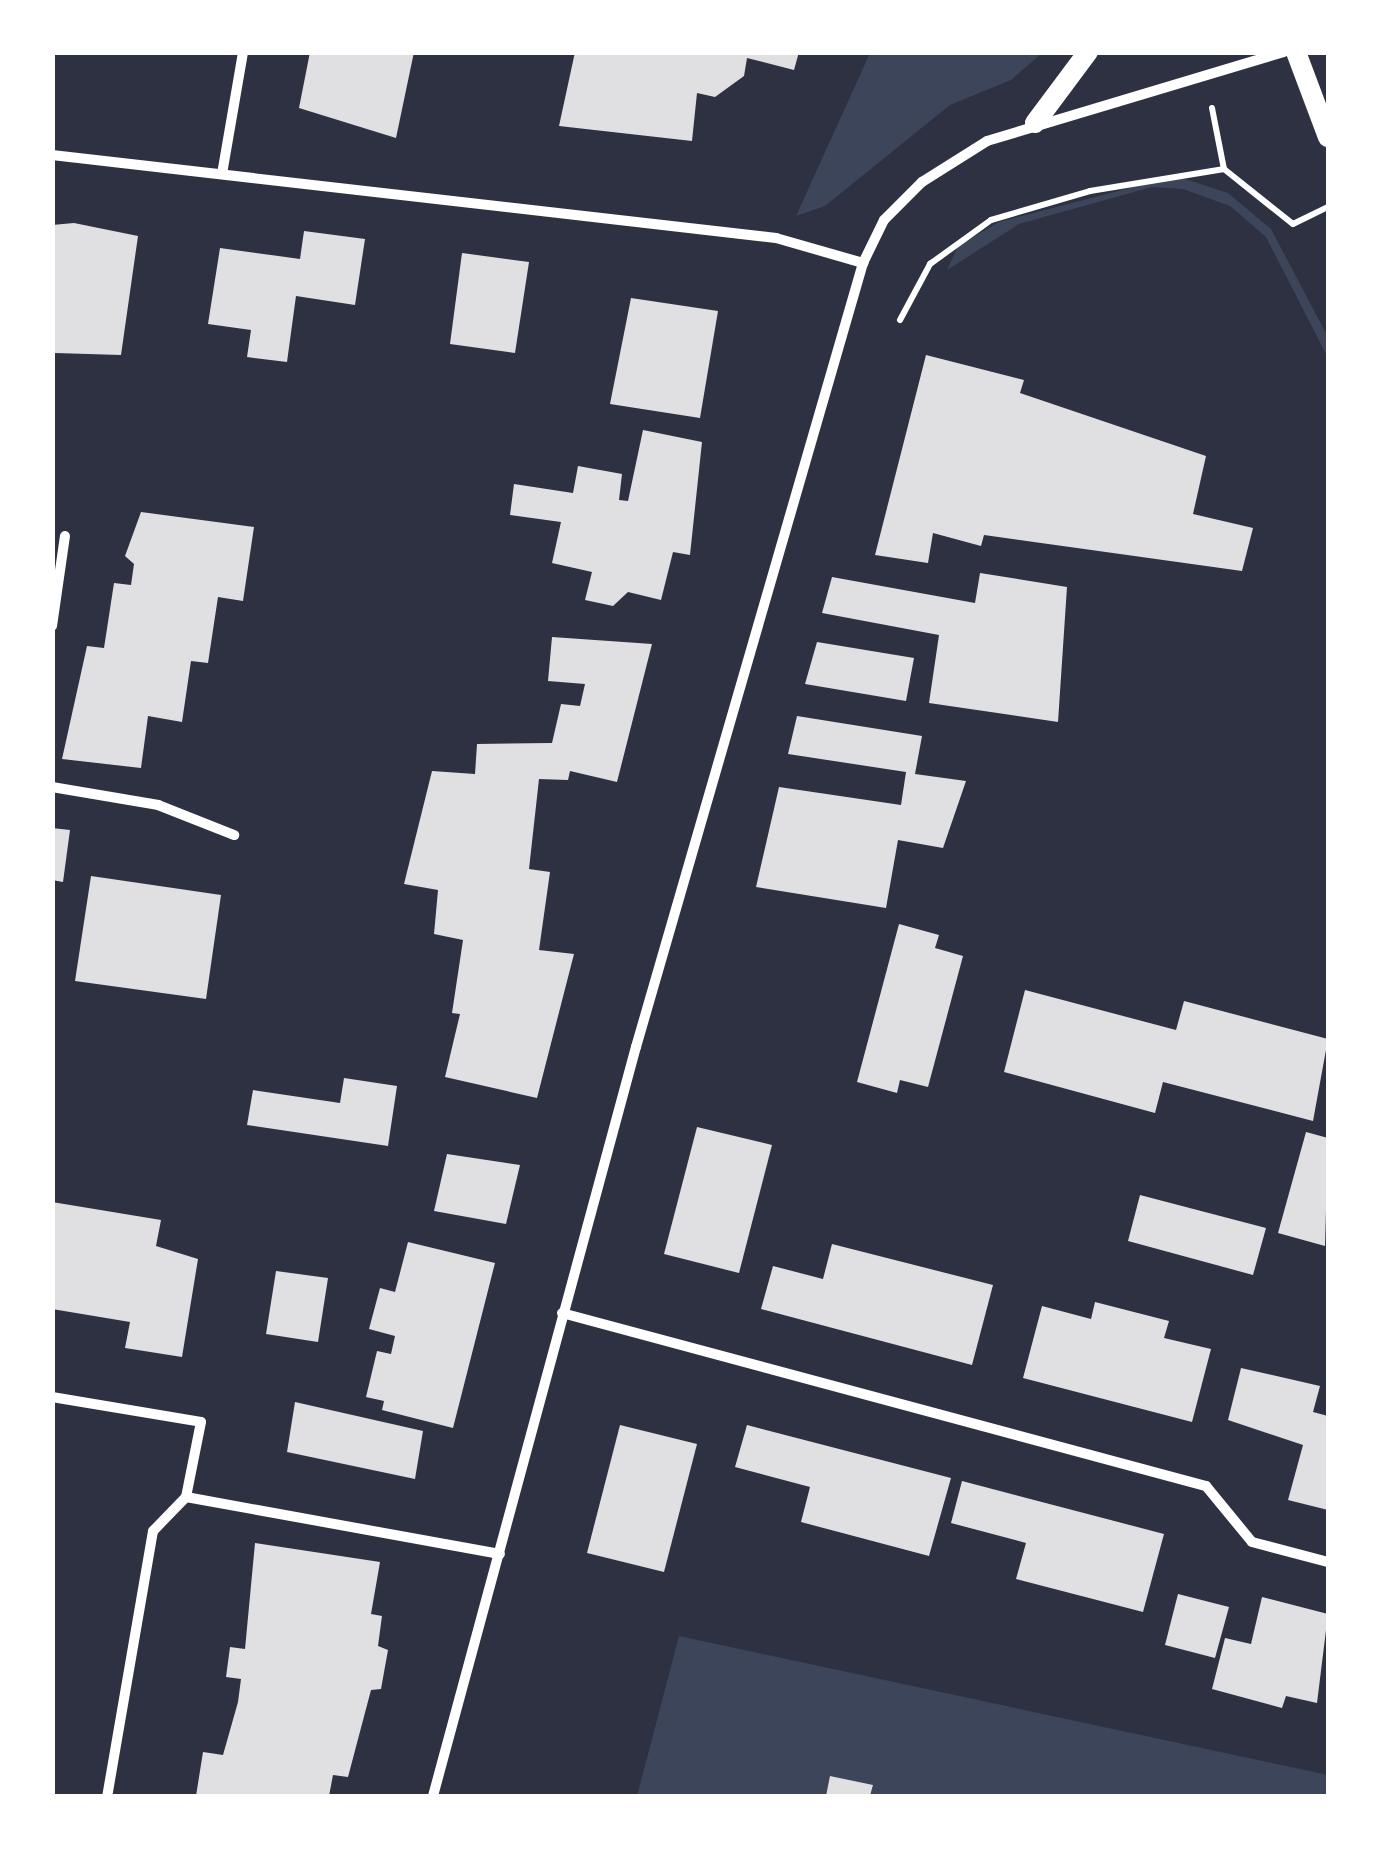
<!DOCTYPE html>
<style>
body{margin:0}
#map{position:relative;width:1381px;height:1849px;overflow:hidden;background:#2d3142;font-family:"PT Serif",serif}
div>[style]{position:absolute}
.green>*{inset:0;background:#3c4559}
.building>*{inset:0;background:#e0e0e3}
.path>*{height:6px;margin:-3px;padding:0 3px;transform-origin:3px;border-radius:3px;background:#fff}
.minor>*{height:10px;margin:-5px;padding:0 5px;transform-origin:5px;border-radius:5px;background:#fff}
.secondary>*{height:20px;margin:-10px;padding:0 10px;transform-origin:10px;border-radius:10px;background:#fff}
span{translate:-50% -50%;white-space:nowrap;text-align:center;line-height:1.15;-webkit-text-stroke:8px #fff;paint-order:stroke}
.frame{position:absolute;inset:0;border:55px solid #fff;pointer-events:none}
</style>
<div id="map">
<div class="green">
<i style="clip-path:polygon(870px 53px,1042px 53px,1011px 80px,950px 105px,825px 206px,796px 216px)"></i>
<i style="clip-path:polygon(1176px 176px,1228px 193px,1271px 229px,1328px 337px,1328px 358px,1266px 237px,1230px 206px,1183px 189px,1152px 187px,1019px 224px,947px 270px,958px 246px,999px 222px)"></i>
<i style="clip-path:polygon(679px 1636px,1328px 1775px,1328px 1796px,870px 1796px,873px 1786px,831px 1776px,826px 1796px,637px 1796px)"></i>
</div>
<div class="building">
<i style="clip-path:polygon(310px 52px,414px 52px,396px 138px,299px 108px)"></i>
<i style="clip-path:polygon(575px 52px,799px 52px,794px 70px,747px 58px,744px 76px,715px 97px,697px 93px,692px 141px,559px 126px)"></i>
<i style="clip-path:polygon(74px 223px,138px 236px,121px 355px,55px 353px,52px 225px)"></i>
<i style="clip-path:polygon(304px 231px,365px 239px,355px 305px,296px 296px,287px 362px,247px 357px,251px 330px,208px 324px,220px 248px,300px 259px)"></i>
<i style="clip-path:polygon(462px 253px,529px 262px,515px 353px,450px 344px)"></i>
<i style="clip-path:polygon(631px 298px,718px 311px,700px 418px,610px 404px)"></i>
<i style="clip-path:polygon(926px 355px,1024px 380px,1020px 393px,1206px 456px,1193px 514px,1253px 528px,1242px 571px,984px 535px,981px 546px,933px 533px,928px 563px,875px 555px)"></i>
<i style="clip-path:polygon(643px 430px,702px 442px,690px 555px,673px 552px,661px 600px,628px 592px,613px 606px,585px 600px,592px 572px,552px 563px,561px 522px,510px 515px,514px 484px,573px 493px,578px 466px,622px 474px,619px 500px,628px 501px)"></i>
<i style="clip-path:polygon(141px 512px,254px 527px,243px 601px,218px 597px,208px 663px,191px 661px,182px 722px,148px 716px,141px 768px,62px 759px,87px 646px,104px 648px,114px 583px,131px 585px,134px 564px,125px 556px)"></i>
<i style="clip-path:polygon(980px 573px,1067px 587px,1058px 722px,929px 703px,939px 635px,822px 613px,832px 577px,975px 603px)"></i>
<i style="clip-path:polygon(552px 637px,652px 644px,617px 782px,570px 771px,568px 780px,539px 779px,529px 869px,550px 872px,539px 950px,574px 954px,537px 1098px,445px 1077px,460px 1014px,452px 1013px,463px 940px,434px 934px,438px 890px,404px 884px,432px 771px,475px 774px,477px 744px,552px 743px,561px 704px,580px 706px,585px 684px,548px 681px)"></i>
<i style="clip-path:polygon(817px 642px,914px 658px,906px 701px,805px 684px)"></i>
<i style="clip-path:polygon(797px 716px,922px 736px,915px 774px,966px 781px,943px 848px,898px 840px,886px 908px,756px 887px,779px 787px,901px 805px,906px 772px,788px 754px)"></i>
<i style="clip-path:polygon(52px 828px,70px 830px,63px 882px,52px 880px)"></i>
<i style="clip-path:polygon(91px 876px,221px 895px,206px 999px,75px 981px)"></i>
<i style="clip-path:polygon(899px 924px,939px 935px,935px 948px,963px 956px,928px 1087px,900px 1080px,897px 1093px,857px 1082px)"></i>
<i style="clip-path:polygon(1025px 990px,1176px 1030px,1184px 1001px,1328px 1039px,1313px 1121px,1163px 1082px,1155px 1113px,1004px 1072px)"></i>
<i style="clip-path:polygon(344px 1078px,397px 1086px,388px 1146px,247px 1125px,253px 1090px,340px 1103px)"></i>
<i style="clip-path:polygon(697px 1127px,772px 1145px,739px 1273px,664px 1254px)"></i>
<i style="clip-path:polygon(1306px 1132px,1328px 1138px,1325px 1246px,1278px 1233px)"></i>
<i style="clip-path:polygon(447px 1154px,520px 1165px,506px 1224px,434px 1211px)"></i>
<i style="clip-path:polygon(1140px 1195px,1266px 1228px,1253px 1275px,1128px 1241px)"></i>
<i style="clip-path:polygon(52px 1202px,161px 1220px,156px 1246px,198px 1259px,182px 1357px,125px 1348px,130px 1322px,52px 1309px)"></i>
<i style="clip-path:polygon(408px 1242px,495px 1263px,453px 1428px,382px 1410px,384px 1401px,366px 1397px,377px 1351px,391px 1354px,395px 1336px,369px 1329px,380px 1288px,395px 1292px)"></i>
<i style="clip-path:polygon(832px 1244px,993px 1285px,972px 1365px,761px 1309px,773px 1266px,823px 1279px)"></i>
<i style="clip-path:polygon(276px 1271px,328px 1278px,318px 1342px,266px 1334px)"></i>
<i style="clip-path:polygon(1095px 1302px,1169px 1321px,1164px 1338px,1211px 1349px,1192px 1422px,1023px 1378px,1042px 1306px,1091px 1319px)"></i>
<i style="clip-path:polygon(1241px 1368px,1320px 1386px,1313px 1412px,1328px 1416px,1328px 1510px,1288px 1500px,1303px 1445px,1228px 1420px)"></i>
<i style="clip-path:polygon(295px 1402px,423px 1431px,415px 1479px,287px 1452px)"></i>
<i style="clip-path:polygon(620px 1425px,697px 1444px,664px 1572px,587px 1553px)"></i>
<i style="clip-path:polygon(747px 1425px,951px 1478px,929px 1556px,801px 1522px,810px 1487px,735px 1467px)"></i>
<i style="clip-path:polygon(962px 1481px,1164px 1534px,1143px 1612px,1016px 1579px,1026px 1543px,951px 1523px)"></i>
<i style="clip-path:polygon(255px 1543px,380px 1562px,371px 1614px,382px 1616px,378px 1646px,388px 1650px,381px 1689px,371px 1690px,348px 1777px,333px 1775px,329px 1796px,196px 1796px,203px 1752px,223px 1755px,238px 1702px,241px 1679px,226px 1677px,230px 1647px,245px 1649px)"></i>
<i style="clip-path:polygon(1178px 1594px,1229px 1607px,1215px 1658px,1165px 1645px)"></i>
<i style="clip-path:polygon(1262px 1597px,1328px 1614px,1317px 1703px,1286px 1696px,1282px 1708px,1212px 1689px,1225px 1638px,1251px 1644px)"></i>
<i style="clip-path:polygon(830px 1776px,873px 1785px,870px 1796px,826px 1796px)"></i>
</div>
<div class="path">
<i style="left:1212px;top:108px;width:62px;rotate:78.9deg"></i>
<i style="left:900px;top:320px;width:64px;rotate:-61.8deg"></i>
<i style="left:930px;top:264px;width:75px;rotate:-35.8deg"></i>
<i style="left:991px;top:220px;width:103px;rotate:-16.3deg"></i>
<i style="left:1090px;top:191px;width:136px;rotate:-9.3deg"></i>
<i style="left:1224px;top:169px;width:88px;rotate:38.6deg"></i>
<i style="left:1293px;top:224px;width:39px;rotate:-26deg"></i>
</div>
<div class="minor">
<i style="left:52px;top:155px;width:729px;rotate:6.54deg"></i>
<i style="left:776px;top:238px;width:91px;rotate:16deg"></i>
<i style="left:222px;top:174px;width:124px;rotate:-80.2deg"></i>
<i style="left:52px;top:626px;width:91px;rotate:-81.8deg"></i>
<i style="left:52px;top:787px;width:108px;rotate:9.6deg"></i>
<i style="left:158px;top:805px;width:82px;rotate:21.5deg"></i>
<i style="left:562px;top:1313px;width:667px;rotate:15.04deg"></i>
<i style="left:1206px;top:1486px;width:72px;rotate:50.6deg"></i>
<i style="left:1252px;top:1542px;width:79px;rotate:14.7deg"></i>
<i style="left:52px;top:1397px;width:151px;rotate:9.5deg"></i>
<i style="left:201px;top:1422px;width:76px;rotate:101.3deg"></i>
<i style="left:186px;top:1497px;width:47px;rotate:134.1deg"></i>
<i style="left:153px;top:1531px;width:269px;rotate:99.8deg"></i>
<i style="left:186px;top:1497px;width:319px;rotate:10.3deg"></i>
<i style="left:433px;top:1796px;width:776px;rotate:-74.84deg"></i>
<i style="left:636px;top:1047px;width:816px;rotate:-73.85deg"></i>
<i style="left:863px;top:263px;width:48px;rotate:-64deg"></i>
<i style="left:884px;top:220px;width:54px;rotate:-45deg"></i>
<i style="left:922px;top:182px;width:77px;rotate:-32.2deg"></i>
<i style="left:987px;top:141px;width:310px;rotate:-16.7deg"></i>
</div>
<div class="secondary">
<i style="left:1296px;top:52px;width:91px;rotate:69.4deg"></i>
<i style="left:1035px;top:123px;width:89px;rotate:-53.3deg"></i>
</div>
<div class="frame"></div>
</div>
